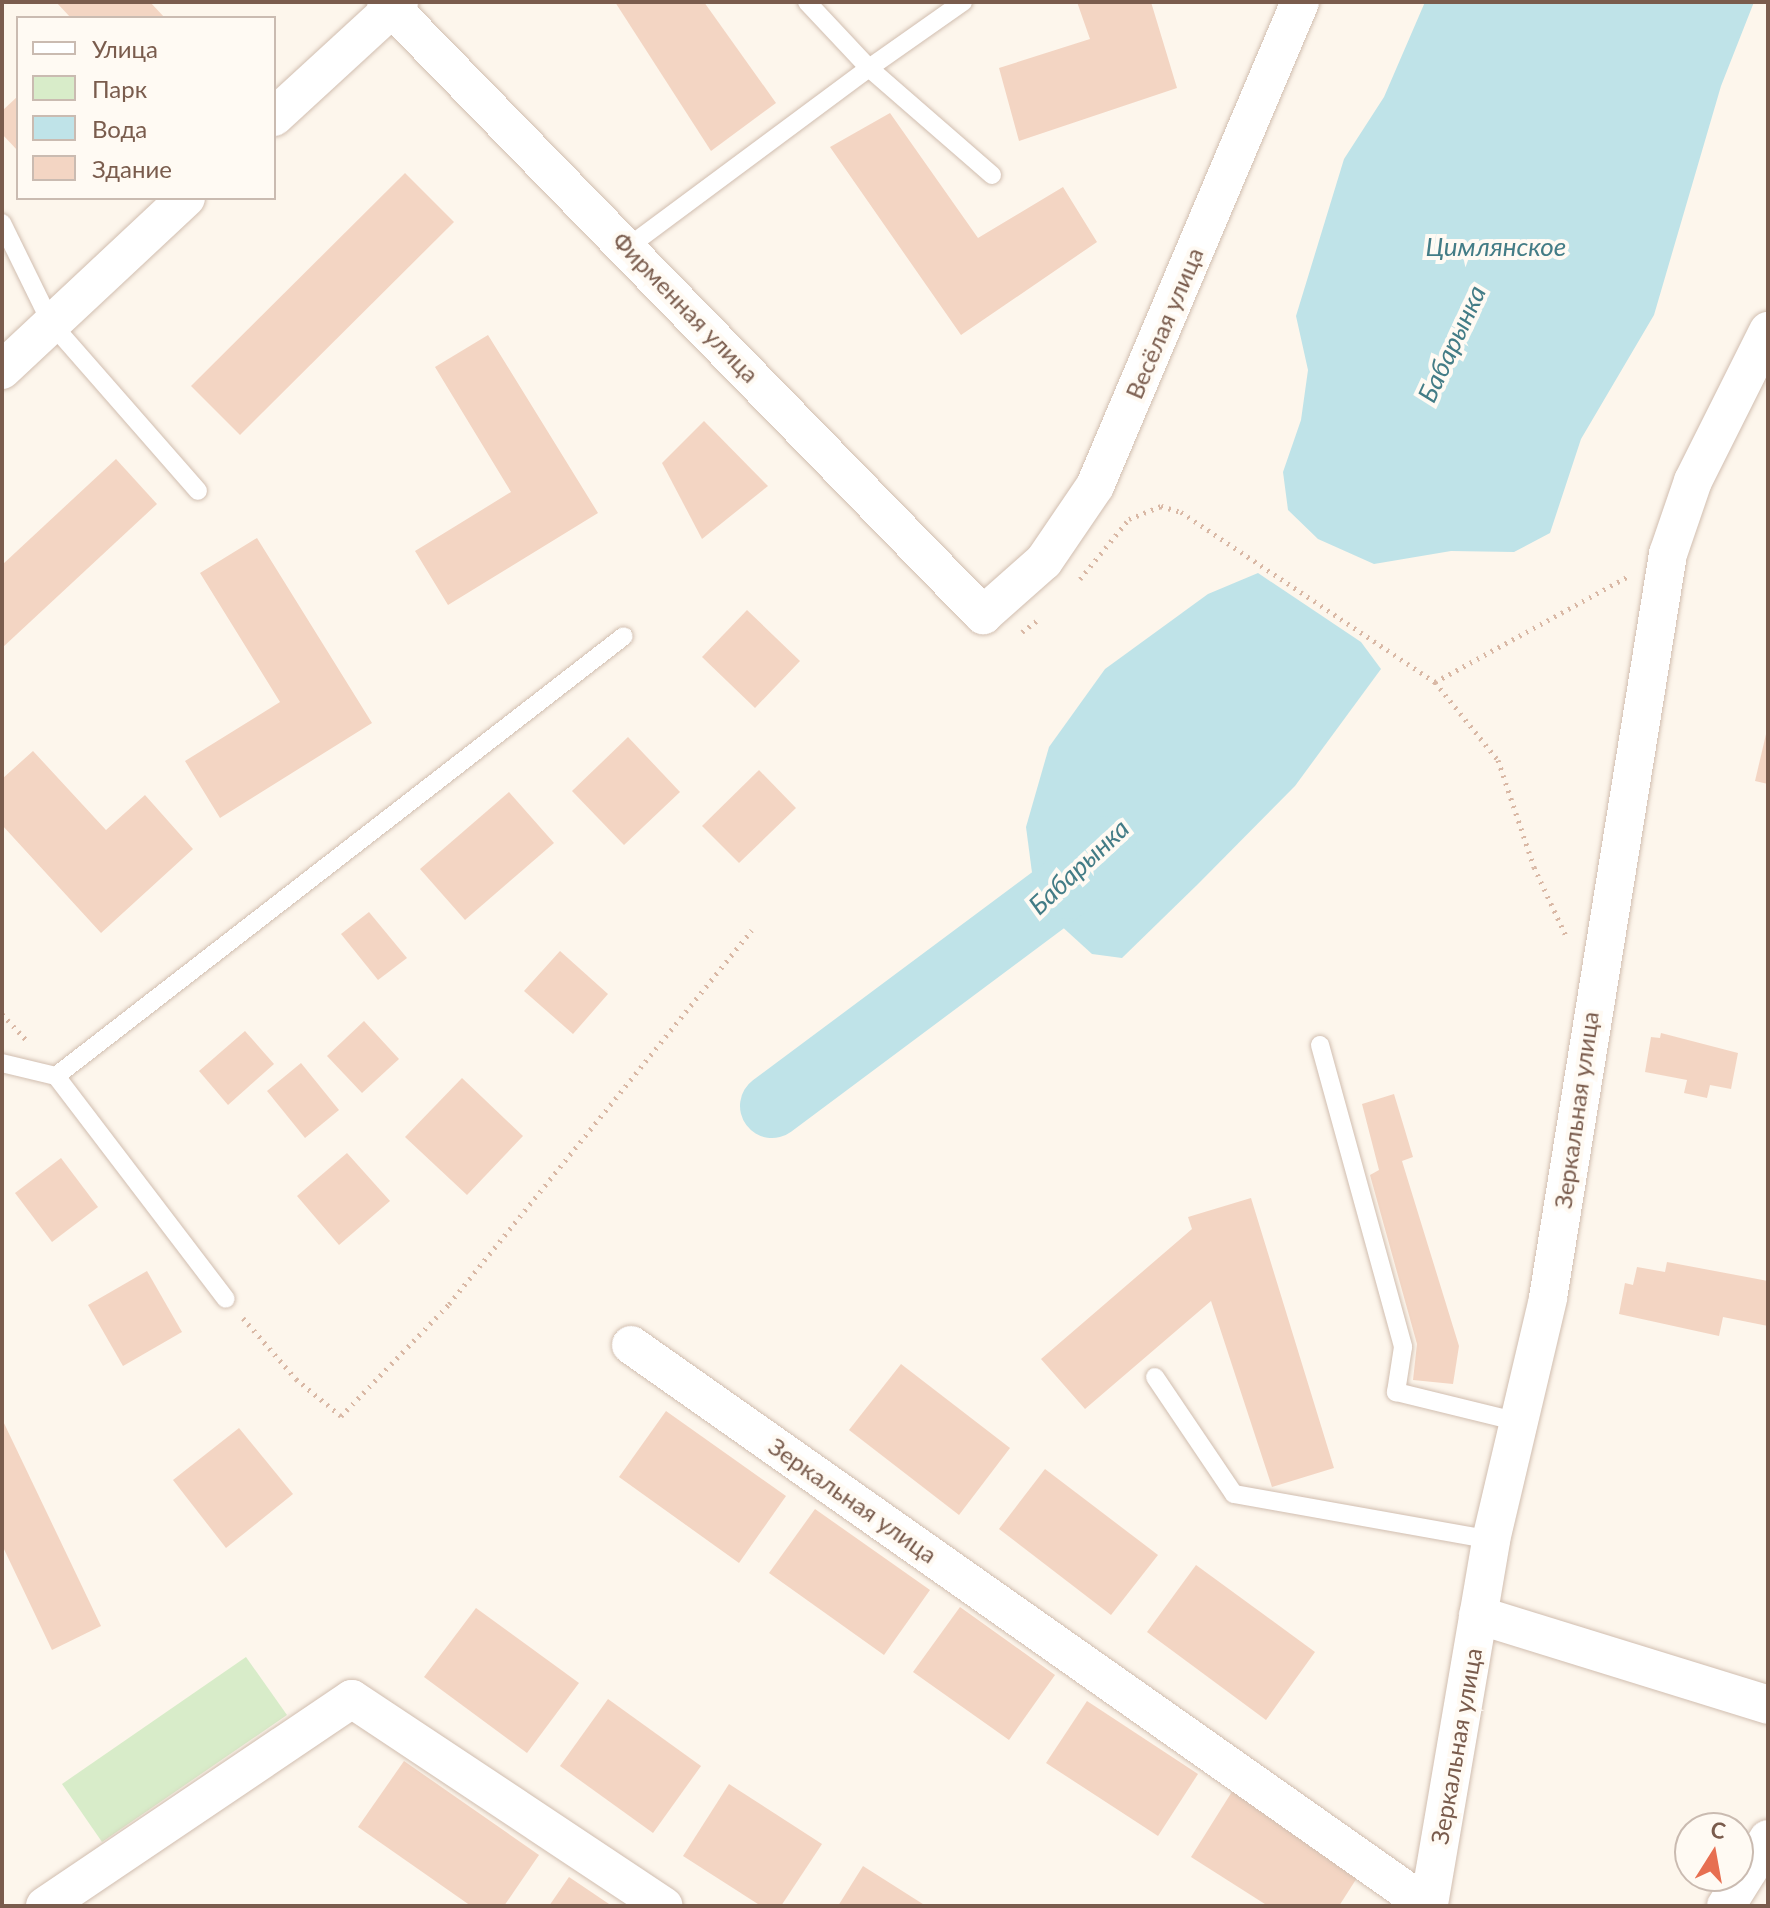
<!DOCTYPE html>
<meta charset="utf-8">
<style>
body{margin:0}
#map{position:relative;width:1770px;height:1908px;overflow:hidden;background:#fdf6ec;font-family:Lato,sans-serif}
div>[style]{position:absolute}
.green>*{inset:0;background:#d8ecc9}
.water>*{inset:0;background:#bfe3e8}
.river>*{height:64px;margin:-32px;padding:0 32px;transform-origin:32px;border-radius:32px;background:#bfe3e8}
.building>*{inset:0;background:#f3d5c3}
.path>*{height:5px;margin-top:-2.5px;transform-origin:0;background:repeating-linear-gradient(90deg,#d9b8a5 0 2px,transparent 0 8px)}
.roads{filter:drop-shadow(0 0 2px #d1beb0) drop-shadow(0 0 2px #d1beb0)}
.lane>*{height:18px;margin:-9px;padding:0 9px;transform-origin:9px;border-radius:9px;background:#fff}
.street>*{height:38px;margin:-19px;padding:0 19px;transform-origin:19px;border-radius:19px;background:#fff}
span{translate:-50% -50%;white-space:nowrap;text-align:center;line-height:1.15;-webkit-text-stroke:8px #fffaf3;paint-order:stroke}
.street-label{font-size:24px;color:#7a5c4d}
.water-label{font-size:26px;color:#437c86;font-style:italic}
.frame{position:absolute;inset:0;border:4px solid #7a5c4d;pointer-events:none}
.legend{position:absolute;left:16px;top:16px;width:260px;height:184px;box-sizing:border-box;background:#fffaf3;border:2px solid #cabbb1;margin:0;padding:10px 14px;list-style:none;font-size:24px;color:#7a5c4d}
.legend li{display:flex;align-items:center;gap:16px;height:40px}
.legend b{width:40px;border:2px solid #cabbb1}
.north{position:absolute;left:1674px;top:1812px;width:80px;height:80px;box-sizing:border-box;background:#fffaf3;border:2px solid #cabbb1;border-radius:50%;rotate:11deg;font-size:22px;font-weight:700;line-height:32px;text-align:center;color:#7a5c4d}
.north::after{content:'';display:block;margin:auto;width:28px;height:36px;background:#e76f51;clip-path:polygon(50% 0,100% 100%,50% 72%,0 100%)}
</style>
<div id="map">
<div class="green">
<i style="clip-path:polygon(246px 1657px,287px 1715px,102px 1842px,62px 1784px)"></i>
</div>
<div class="water">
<i style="clip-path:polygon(1425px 2px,1754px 2px,1721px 86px,1654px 315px,1581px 439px,1550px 533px,1514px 552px,1451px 551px,1374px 564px,1318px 539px,1288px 510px,1283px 472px,1301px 420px,1308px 370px,1296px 316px,1344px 159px,1384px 97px)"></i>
<i style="clip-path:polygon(1258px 573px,1361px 642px,1381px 669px,1295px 786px,1198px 884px,1122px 958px,1092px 954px,1036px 903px,1026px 827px,1049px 747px,1105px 669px,1208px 594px)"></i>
</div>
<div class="river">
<i style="left:772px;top:1106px;width:367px;rotate:-36.7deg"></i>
<i style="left:1066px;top:887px;width:55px;rotate:-45deg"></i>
</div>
<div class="building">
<i style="clip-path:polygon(56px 2px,150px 2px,165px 18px,71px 18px)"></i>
<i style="clip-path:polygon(615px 2px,704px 2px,776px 103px,711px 151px)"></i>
<i style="clip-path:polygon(1077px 2px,1151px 2px,1177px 88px,1019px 141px,999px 68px,1090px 39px)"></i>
<i style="clip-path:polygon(18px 96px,18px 151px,2px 134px,2px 111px)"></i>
<i style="clip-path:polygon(890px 113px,978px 238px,1063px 187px,1097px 242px,961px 335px,830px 147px)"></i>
<i style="clip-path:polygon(405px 173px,454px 222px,240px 435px,191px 386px)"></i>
<i style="clip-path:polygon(488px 335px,598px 513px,448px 605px,415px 551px,511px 492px,435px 367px)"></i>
<i style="clip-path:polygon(704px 421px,768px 486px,702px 539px,662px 463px)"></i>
<i style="clip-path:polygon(116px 459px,157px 504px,2px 648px,2px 565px)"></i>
<i style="clip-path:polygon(257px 538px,372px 723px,220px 818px,185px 761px,280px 702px,200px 573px)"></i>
<i style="clip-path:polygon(747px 610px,800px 661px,755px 708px,702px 657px)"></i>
<i style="clip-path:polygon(1767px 730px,1768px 730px,1768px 784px,1755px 781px)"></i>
<i style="clip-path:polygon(628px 737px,680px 792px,624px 845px,572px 791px)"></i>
<i style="clip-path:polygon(33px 751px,106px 830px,145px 795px,193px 849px,101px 933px,2px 825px,2px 779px)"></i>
<i style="clip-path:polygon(759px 770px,796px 808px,739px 863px,702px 826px)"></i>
<i style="clip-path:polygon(509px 792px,554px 843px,465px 920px,420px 869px)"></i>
<i style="clip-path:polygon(369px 912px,407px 958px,378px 980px,341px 934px)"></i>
<i style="clip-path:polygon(560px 951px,608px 994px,573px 1034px,524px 991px)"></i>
<i style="clip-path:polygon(364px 1021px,399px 1059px,362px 1093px,327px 1056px)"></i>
<i style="clip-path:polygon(245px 1031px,274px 1064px,228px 1105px,199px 1071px)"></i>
<i style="clip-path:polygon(1661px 1033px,1738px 1053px,1731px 1089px,1710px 1085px,1707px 1098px,1684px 1093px,1687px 1080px,1645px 1072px,1651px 1037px,1660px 1038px)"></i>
<i style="clip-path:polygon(301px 1063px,339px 1110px,305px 1138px,267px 1091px)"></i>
<i style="clip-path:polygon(462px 1078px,523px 1136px,467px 1195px,405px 1137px)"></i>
<i style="clip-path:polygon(1394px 1094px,1413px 1157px,1402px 1161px,1459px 1346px,1453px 1384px,1413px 1380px,1417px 1344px,1370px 1175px,1379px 1170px,1362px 1104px)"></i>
<i style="clip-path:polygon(347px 1153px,390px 1201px,339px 1245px,297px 1196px)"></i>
<i style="clip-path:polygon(61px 1158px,98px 1207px,52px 1242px,15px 1193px)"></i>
<i style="clip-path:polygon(1251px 1198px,1334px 1468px,1272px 1487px,1211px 1301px,1085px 1409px,1041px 1359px,1192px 1229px,1188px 1217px)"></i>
<i style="clip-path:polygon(1667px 1262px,1768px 1281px,1768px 1326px,1723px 1317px,1719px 1336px,1619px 1314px,1625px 1283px,1633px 1285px,1637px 1267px,1665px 1272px)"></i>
<i style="clip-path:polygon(147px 1271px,182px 1332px,123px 1366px,88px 1305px)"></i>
<i style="clip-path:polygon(901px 1364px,1010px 1448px,959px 1515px,849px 1430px)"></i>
<i style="clip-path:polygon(666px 1411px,786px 1496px,739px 1563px,619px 1477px)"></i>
<i style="clip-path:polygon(2px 1419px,101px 1626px,52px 1650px,2px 1545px)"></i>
<i style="clip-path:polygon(239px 1428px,293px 1494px,226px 1548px,173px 1480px)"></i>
<i style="clip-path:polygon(1045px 1469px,1158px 1555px,1111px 1615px,999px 1529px)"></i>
<i style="clip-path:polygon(815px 1509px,930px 1590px,884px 1655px,769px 1573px)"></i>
<i style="clip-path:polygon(1196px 1565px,1315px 1652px,1266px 1720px,1147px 1632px)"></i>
<i style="clip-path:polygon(960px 1607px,1055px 1675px,1009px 1740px,913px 1672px)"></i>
<i style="clip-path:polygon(476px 1608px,579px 1683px,527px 1753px,424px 1677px)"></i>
<i style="clip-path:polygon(608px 1699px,701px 1766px,653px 1833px,560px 1766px)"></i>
<i style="clip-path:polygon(1087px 1701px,1198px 1774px,1158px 1836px,1046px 1763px)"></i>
<i style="clip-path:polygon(404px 1761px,539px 1855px,504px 1906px,471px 1906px,358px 1827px)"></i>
<i style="clip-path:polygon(729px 1784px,822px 1844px,781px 1906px,761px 1906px,683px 1856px)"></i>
<i style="clip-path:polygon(1233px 1790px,1362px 1870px,1339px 1906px,1268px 1906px,1191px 1857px)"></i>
<i style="clip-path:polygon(863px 1866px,926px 1906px,838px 1906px)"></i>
<i style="clip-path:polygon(569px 1877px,612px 1906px,549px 1906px)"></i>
</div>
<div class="path">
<i style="left:1080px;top:579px;width:77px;rotate:-50.8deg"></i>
<i style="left:1129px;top:519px;width:35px;rotate:-22deg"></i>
<i style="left:1161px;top:506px;width:21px;rotate:17deg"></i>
<i style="left:1181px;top:512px;width:306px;rotate:33.8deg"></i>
<i style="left:1435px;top:682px;width:100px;rotate:51.1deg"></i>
<i style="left:1498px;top:760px;width:113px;rotate:71.4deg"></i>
<i style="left:1534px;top:867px;width:78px;rotate:65.1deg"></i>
<i style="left:1022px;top:632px;width:21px;rotate:-37deg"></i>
<i style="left:1435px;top:682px;width:219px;rotate:-28.7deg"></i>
<i style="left:2px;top:1014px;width:37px;rotate:47deg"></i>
<i style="left:243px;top:1318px;width:81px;rotate:49deg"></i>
<i style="left:296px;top:1379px;width:58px;rotate:39.4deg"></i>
<i style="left:341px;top:1416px;width:156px;rotate:-46deg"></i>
<i style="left:449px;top:1304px;width:481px;rotate:-51deg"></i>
</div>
<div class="roads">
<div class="lane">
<i style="left:807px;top:2px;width:91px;rotate:46.8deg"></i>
<i style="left:869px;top:68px;width:115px;rotate:-35.1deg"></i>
<i style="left:2px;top:223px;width:111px;rotate:63.9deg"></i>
<i style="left:51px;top:323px;width:223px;rotate:48.8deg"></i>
<i style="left:628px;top:247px;width:300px;rotate:-36.6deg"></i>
<i style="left:869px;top:68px;width:163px;rotate:41deg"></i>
<i style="left:1320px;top:1045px;width:313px;rotate:74.6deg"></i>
<i style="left:1403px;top:1347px;width:46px;rotate:98.8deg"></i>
<i style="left:1396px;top:1392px;width:127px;rotate:13.7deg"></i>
<i style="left:2px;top:1063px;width:56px;rotate:13.5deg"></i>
<i style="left:56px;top:1076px;width:280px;rotate:52.7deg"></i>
<i style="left:56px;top:1076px;width:718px;rotate:-37.76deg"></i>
<i style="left:1155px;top:1377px;width:141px;rotate:56deg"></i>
<i style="left:1234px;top:1494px;width:261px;rotate:10.1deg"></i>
</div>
<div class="street">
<i style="left:386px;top:2px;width:856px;rotate:45.76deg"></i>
<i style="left:983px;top:615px;width:81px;rotate:-41.5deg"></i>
<i style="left:1044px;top:561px;width:91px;rotate:-55.8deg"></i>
<i style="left:1095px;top:486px;width:526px;rotate:-67.04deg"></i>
<i style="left:274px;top:117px;width:170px;rotate:-42.6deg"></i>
<i style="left:2px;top:370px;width:252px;rotate:-43.1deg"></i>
<i style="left:631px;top:1345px;width:975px;rotate:35.14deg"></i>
<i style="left:1478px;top:1615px;width:304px;rotate:17.2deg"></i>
<i style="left:1429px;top:1904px;width:369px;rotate:-80.3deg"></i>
<i style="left:1491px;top:1540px;width:249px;rotate:-76.7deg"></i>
<i style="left:1548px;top:1298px;width:754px;rotate:-80.84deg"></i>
<i style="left:1668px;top:554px;width:77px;rotate:-71.1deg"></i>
<i style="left:1693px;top:481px;width:168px;rotate:-63.4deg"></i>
<i style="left:45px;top:1906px;width:370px;rotate:-34deg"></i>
<i style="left:352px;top:1699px;width:374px;rotate:33.6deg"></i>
<i style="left:1726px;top:1906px;width:79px;rotate:-57.9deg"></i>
</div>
</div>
<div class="street-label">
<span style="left:686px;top:307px;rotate:46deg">Фирменная улица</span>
<span style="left:1164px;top:323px;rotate:-67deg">Весёлая улица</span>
<span style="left:1576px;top:1110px;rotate:-82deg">Зеркальная улица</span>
<span style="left:853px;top:1500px;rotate:35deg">Зеркальная улица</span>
<span style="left:1456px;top:1746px;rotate:-80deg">Зеркальная улица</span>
</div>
<div class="water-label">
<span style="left:1496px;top:247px">Цимлянское</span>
<span style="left:1452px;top:344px;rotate:-65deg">Бабарынка</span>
<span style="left:1079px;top:867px;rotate:-43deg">Бабарынка</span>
</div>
<div class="frame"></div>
<ul class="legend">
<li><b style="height:10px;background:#fff"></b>Улица</li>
<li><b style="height:22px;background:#d8ecc9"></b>Парк</li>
<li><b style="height:22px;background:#bfe3e8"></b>Вода</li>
<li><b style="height:22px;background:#f3d5c3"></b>Здание</li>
</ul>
<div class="north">С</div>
</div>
